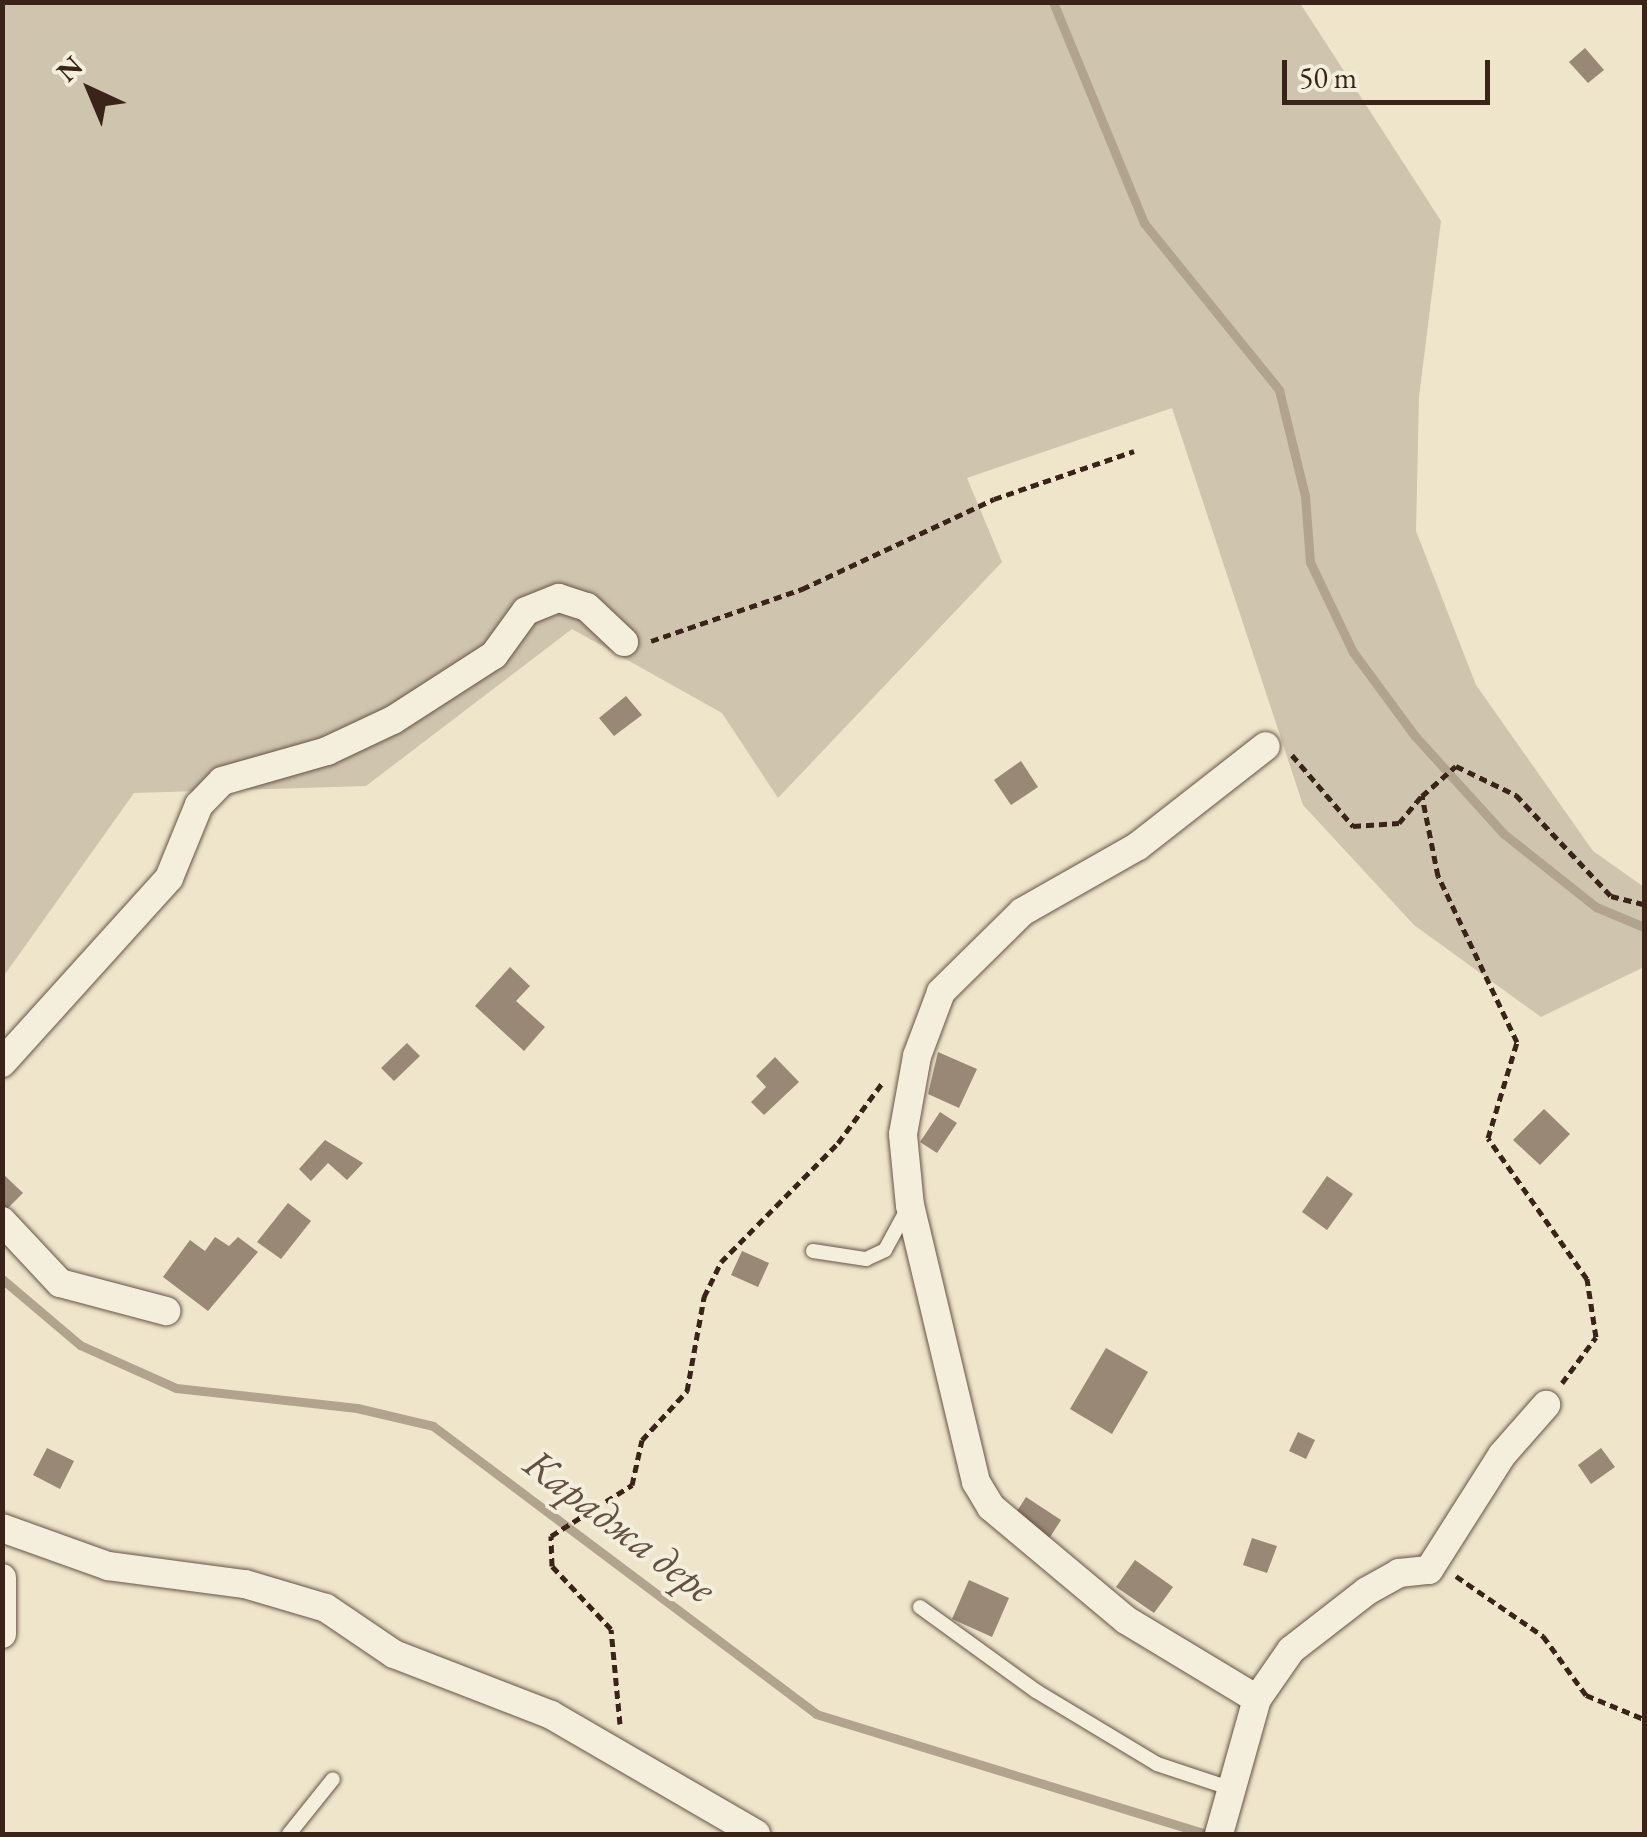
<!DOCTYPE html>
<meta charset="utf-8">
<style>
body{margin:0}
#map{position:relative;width:1647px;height:1837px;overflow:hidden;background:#eee5cb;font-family:"EB Garamond",serif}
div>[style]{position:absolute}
.green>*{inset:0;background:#cfc4ad}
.stream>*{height:9px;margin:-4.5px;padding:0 4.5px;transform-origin:4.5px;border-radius:4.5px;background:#b1a38e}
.building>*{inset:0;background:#988875}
.path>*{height:5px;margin-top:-2.5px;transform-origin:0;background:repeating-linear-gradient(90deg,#3a2318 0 8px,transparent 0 13px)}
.roads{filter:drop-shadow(0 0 2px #675445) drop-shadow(0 0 2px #675445)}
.lane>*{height:14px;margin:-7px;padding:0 7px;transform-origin:7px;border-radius:7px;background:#f4eedd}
.street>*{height:28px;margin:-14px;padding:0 14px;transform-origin:14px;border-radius:14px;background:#f4eedd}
span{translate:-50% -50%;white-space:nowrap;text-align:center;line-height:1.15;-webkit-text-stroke:8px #f4eedd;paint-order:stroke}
.water-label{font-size:42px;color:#645041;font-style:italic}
.frame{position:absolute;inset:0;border:5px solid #3a2318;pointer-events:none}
.north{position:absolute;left:40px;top:40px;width:100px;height:100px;-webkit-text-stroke:8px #f4eedd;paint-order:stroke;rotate:316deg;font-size:28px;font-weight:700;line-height:40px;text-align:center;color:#3a2318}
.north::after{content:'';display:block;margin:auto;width:35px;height:45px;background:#3a2318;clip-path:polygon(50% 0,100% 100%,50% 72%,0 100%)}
.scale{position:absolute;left:1282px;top:60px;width:208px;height:45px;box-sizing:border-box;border:5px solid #3a2318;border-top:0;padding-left:12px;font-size:30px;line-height:35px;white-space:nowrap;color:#3a2318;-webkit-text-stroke:8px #f4eedd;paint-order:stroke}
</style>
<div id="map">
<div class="green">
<i style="clip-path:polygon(3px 3px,1300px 3px,1441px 221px,1419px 397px,1416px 531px,1476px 685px,1593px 851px,1644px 887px,1644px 967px,1541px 1017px,1414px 925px,1303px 805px,1172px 408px,967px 478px,1002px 562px,778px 798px,722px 713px,572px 629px,366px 786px,134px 793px,3px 977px)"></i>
</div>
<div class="stream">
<i style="left:1053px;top:2px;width:239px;rotate:67.6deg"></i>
<i style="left:1144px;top:223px;width:215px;rotate:51deg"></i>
<i style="left:1279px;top:390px;width:109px;rotate:76.2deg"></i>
<i style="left:1305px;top:496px;width:66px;rotate:85.7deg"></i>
<i style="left:1310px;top:562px;width:100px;rotate:64.5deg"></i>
<i style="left:1353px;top:652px;width:104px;rotate:53.6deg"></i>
<i style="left:1415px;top:736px;width:132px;rotate:47.8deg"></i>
<i style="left:1504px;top:834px;width:117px;rotate:38.4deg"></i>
<i style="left:1596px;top:907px;width:52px;rotate:22.6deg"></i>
<i style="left:2px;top:1279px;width:102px;rotate:40.2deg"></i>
<i style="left:80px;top:1345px;width:105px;rotate:24.1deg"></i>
<i style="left:176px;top:1388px;width:182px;rotate:6.3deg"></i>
<i style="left:357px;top:1408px;width:78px;rotate:13.3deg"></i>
<i style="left:433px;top:1426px;width:479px;rotate:36.9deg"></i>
<i style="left:816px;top:1714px;width:407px;rotate:17.1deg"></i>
</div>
<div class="building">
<i style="clip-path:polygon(1585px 48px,1604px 70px,1588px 83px,1569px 62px)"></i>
<i style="clip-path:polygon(626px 696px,642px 715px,614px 736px,599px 718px)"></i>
<i style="clip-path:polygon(1021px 761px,1038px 787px,1011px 805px,994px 780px)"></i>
<i style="clip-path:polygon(510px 967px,530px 986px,516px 1001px,545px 1027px,524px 1051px,475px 1006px)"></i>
<i style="clip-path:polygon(407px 1043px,420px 1056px,394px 1081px,381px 1068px)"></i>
<i style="clip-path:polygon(938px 1052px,977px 1069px,959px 1108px,928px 1094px)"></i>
<i style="clip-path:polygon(775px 1057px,799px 1082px,764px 1115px,751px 1102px,766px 1087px,756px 1076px)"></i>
<i style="clip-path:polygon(1544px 1109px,1570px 1134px,1540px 1165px,1513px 1140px)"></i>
<i style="clip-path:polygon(940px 1112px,957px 1123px,937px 1153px,920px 1142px)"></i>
<i style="clip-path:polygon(325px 1140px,363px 1163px,347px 1180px,328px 1163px,311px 1181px,299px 1169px)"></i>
<i style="clip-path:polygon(2px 1173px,23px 1193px,7px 1209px,2px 1205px)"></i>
<i style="clip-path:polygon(1327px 1176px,1353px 1194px,1327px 1230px,1302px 1212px)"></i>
<i style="clip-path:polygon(288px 1203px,311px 1221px,281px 1259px,257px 1242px)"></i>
<i style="clip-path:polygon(215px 1237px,229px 1246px,238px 1237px,258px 1252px,208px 1311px,163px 1277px,190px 1240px,205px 1251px)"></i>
<i style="clip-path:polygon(742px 1251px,769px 1263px,758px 1287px,731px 1275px)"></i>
<i style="clip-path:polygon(1106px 1348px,1148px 1372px,1112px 1434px,1070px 1409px)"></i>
<i style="clip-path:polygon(1298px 1432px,1315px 1440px,1306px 1459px,1289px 1451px)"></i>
<i style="clip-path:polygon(47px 1448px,74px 1461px,60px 1489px,33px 1475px)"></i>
<i style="clip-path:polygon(1601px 1448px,1615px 1467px,1591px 1484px,1578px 1465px)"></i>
<i style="clip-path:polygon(1026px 1497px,1061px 1520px,1045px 1545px,1010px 1522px)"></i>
<i style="clip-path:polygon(1252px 1538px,1277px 1546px,1267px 1573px,1243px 1565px)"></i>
<i style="clip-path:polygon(1135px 1560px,1173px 1587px,1154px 1613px,1116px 1587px)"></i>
<i style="clip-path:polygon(969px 1580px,1009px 1598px,992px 1637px,952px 1619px)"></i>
</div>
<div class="path">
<i style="left:651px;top:641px;width:160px;rotate:-19deg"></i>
<i style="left:802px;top:589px;width:212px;rotate:-25.1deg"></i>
<i style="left:994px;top:499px;width:148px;rotate:-18.9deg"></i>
<i style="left:1292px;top:755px;width:94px;rotate:49.3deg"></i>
<i style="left:1353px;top:826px;width:46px;rotate:-3.7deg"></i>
<i style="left:1399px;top:823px;width:35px;rotate:-50deg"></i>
<i style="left:1562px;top:1383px;width:57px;rotate:-53.5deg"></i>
<i style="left:1596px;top:1337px;width:59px;rotate:-98.8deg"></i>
<i style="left:1587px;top:1279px;width:172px;rotate:-125.1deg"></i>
<i style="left:1488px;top:1138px;width:100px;rotate:-73.2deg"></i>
<i style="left:1517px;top:1042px;width:184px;rotate:-115.4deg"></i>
<i style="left:1438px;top:876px;width:82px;rotate:-101.3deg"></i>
<i style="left:1422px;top:796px;width:45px;rotate:-41.4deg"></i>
<i style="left:1456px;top:766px;width:67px;rotate:25.8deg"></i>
<i style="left:1516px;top:795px;width:139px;rotate:46.8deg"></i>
<i style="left:1611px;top:896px;width:34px;rotate:14deg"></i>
<i style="left:1456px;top:1576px;width:106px;rotate:34.6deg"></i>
<i style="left:1543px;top:1636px;width:73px;rotate:53.9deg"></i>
<i style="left:1586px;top:1695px;width:63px;rotate:22.5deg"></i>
<i style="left:620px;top:1724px;width:95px;rotate:-95.4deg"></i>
<i style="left:611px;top:1629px;width:86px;rotate:-133.1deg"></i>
<i style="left:552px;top:1566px;width:30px;rotate:-92deg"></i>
<i style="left:551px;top:1536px;width:96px;rotate:-32.2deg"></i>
<i style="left:632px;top:1485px;width:46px;rotate:-77.5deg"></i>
<i style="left:642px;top:1440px;width:67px;rotate:-47.4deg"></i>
<i style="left:687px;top:1391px;width:96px;rotate:-79.7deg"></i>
<i style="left:704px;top:1297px;width:39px;rotate:-64deg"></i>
<i style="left:721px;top:1262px;width:167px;rotate:-45.5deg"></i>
<i style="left:838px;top:1143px;width:76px;rotate:-53.6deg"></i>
</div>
<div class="roads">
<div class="lane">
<i style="left:813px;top:1251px;width:54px;rotate:8.6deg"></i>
<i style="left:866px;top:1259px;width:21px;rotate:-25deg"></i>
<i style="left:885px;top:1250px;width:50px;rotate:-61.4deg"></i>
<i style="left:920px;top:1607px;width:143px;rotate:35.9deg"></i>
<i style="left:1036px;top:1691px;width:141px;rotate:31.1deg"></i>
<i style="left:1157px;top:1764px;width:79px;rotate:18.4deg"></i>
<i style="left:289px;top:1834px;width:70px;rotate:-51.3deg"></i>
</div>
<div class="street">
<i style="left:2px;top:1063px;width:249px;rotate:-47.9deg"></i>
<i style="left:169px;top:878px;width:79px;rotate:-67.7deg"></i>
<i style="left:199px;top:805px;width:33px;rotate:-46deg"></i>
<i style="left:222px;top:781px;width:109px;rotate:-15.9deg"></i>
<i style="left:327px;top:751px;width:73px;rotate:-25.2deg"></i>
<i style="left:393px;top:720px;width:120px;rotate:-32.8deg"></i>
<i style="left:494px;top:655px;width:54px;rotate:-54deg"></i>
<i style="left:526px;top:611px;width:35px;rotate:-22deg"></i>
<i style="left:559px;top:598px;width:29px;rotate:18deg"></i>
<i style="left:587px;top:607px;width:51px;rotate:43.4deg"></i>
<i style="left:2px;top:1221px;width:85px;rotate:46.9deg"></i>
<i style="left:60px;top:1283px;width:110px;rotate:14.8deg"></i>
<i style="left:2px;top:1528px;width:113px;rotate:19.7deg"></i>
<i style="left:108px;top:1566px;width:138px;rotate:7.5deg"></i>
<i style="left:245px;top:1584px;width:84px;rotate:16.5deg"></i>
<i style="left:326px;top:1608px;width:82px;rotate:34.1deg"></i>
<i style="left:394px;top:1654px;width:168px;rotate:21.2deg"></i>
<i style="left:551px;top:1715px;width:237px;rotate:30.1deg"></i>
<i style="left:2px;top:1578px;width:56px;rotate:90deg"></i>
<i style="left:1257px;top:1699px;width:153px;rotate:-148.9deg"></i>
<i style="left:1126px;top:1620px;width:176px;rotate:-140.1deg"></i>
<i style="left:991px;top:1507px;width:29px;rotate:-121deg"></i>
<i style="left:976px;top:1482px;width:284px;rotate:-103.4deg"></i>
<i style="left:910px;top:1206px;width:72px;rotate:-95.6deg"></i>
<i style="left:903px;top:1134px;width:79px;rotate:-79.8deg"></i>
<i style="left:917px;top:1056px;width:68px;rotate:-69.4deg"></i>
<i style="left:941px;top:992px;width:114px;rotate:-44.6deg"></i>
<i style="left:1022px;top:912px;width:133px;rotate:-29.6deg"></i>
<i style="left:1138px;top:846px;width:162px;rotate:-38deg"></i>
<i style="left:1219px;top:1834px;width:140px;rotate:-74.3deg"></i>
<i style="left:1257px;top:1699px;width:60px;rotate:-55.2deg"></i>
<i style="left:1291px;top:1650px;width:96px;rotate:-37.8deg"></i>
<i style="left:1367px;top:1591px;width:37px;rotate:-29deg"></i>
<i style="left:1399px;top:1573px;width:30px;rotate:-6deg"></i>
<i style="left:1429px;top:1570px;width:136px;rotate:-57.6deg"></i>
<i style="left:1502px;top:1455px;width:67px;rotate:-48.7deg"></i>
</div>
</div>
<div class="water-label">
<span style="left:620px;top:1526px;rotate:37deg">Караджа дере</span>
</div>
<div class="frame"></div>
<div class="north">N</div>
<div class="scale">50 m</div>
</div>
